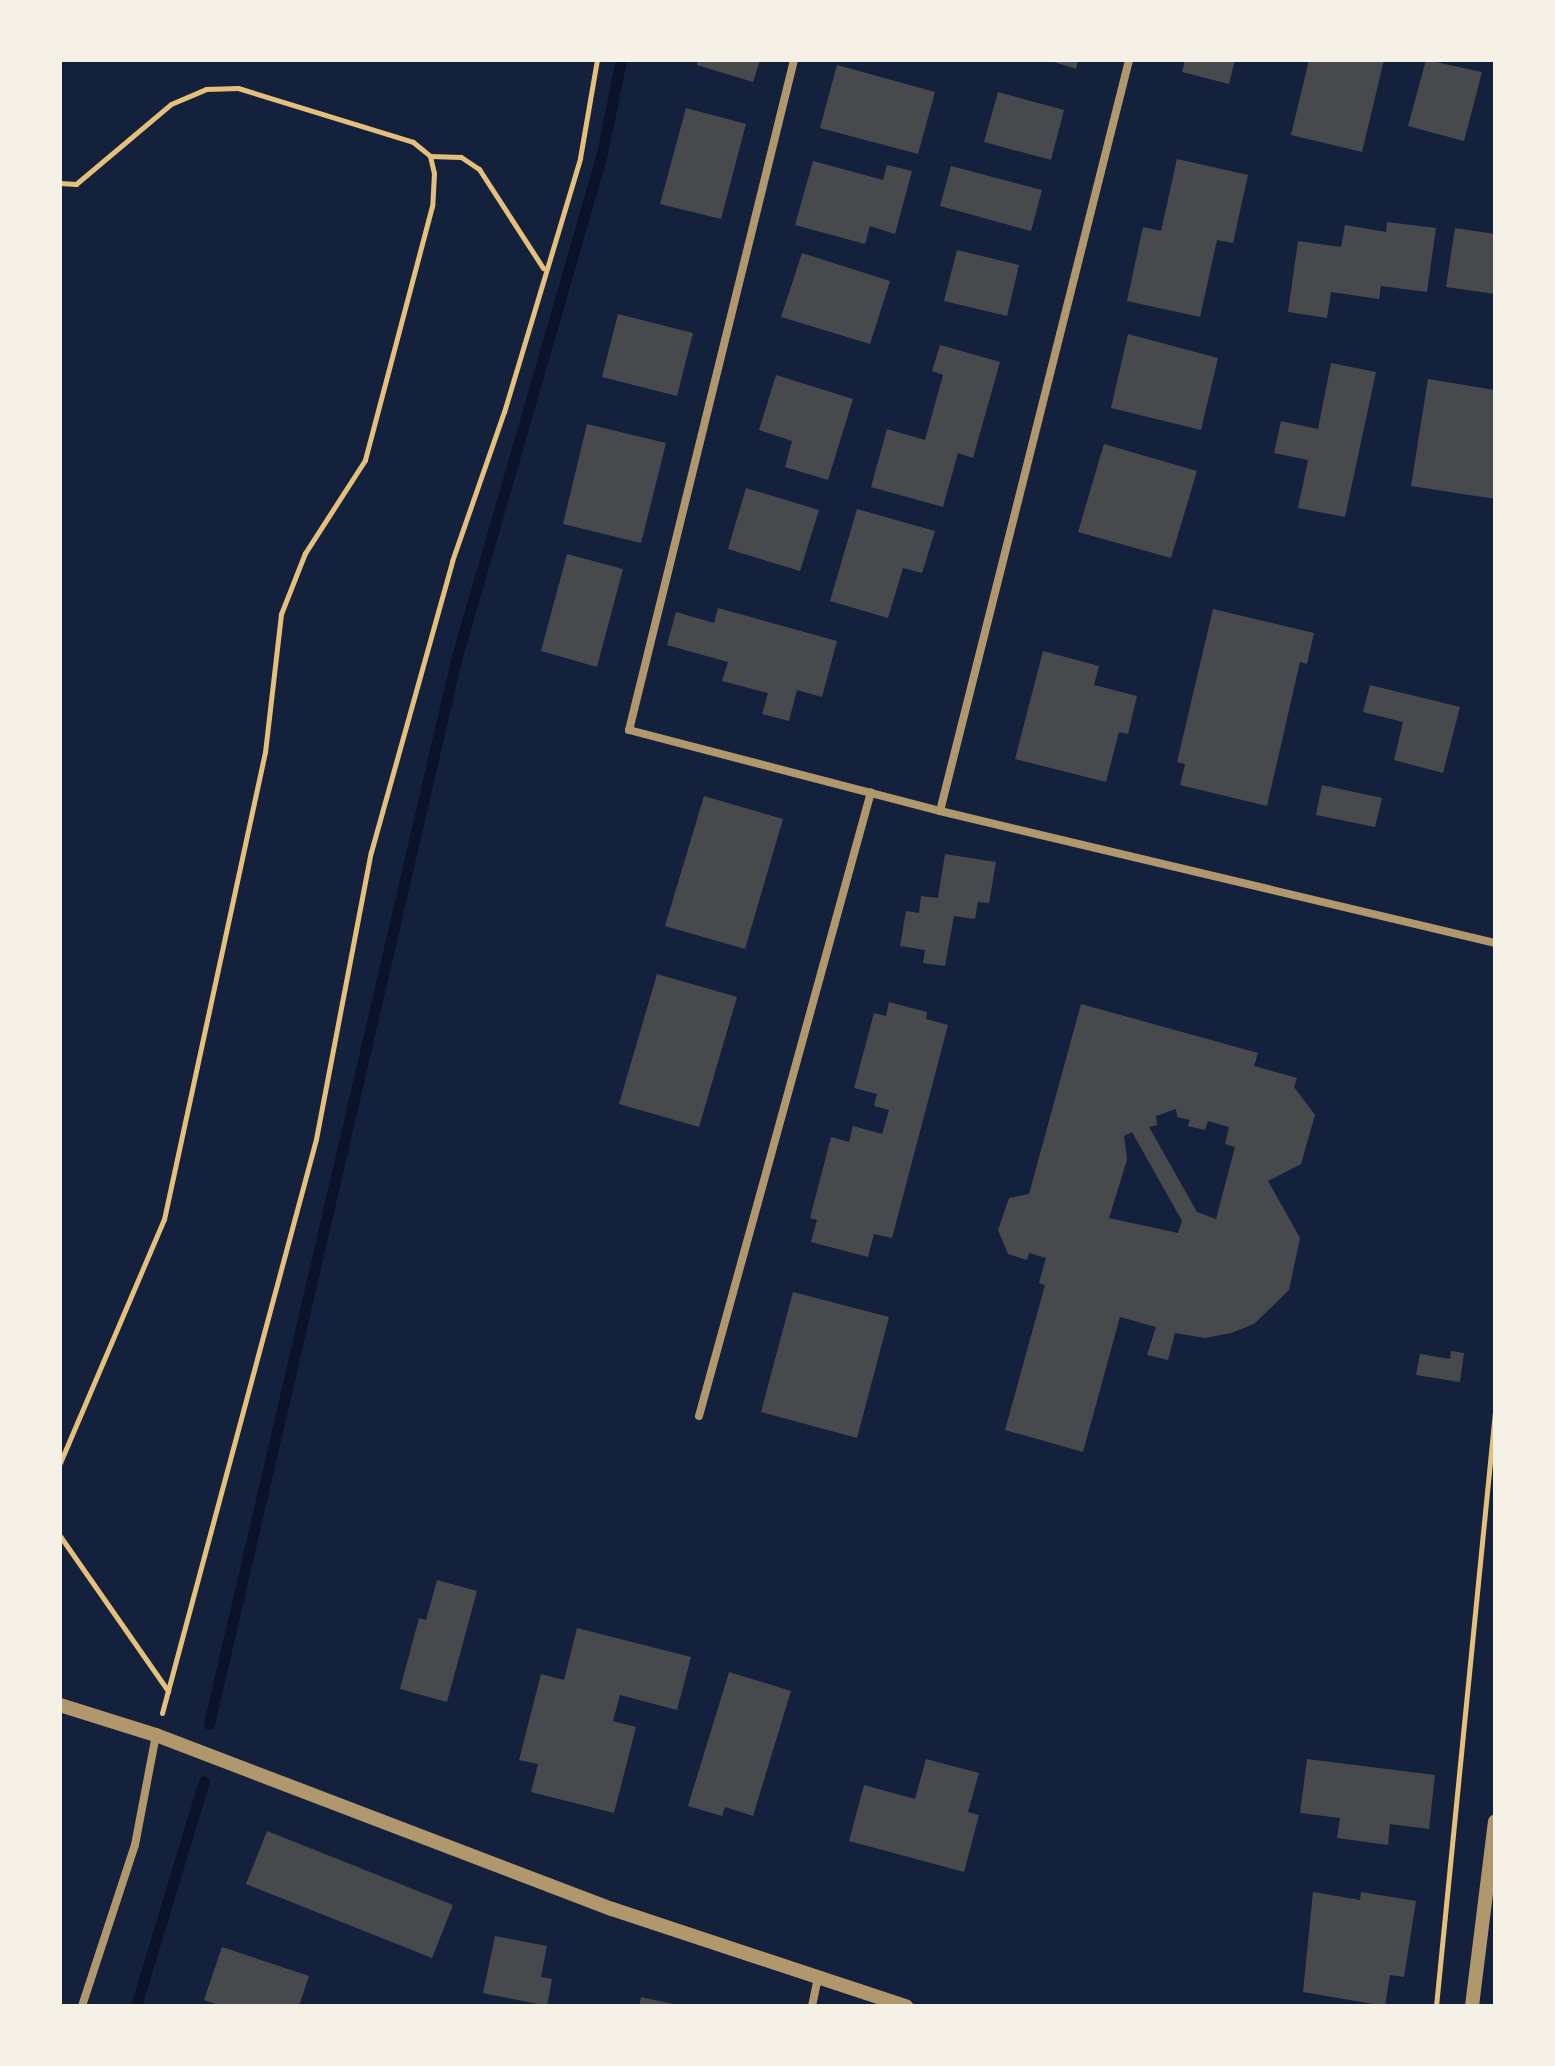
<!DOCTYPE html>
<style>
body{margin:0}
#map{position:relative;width:1555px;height:2066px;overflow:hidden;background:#14213d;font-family:"Fira Sans",sans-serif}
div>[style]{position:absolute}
.stream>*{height:11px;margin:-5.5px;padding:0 5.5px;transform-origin:5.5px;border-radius:5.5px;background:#0b132b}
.building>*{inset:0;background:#48494c}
.path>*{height:5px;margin:-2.5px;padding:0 2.5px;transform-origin:2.5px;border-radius:2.5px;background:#e5c07b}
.minor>*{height:8px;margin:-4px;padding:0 4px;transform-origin:4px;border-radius:4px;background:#b1986c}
.tertiary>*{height:14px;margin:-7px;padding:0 7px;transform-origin:7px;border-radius:7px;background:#b1986c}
span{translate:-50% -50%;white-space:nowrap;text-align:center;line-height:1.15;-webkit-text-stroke:6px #f6f1e7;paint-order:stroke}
.frame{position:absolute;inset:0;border:62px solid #f6f1e7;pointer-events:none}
</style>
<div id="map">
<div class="stream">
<i style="left:209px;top:1724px;width:1092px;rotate:-76.93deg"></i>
<i style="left:456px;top:660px;width:527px;rotate:-73.91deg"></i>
<i style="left:602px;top:154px;width:96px;rotate:-78.6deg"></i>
<i style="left:136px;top:2006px;width:235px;rotate:-73.2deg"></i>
</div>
<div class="building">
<i style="clip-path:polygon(698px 60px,760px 60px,753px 82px,697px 65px)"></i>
<i style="clip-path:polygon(1048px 60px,1078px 60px,1076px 69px)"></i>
<i style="clip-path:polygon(1185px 60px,1235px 60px,1229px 84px,1182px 72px)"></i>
<i style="clip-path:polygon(1309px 60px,1384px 60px,1362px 152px,1291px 135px)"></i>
<i style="clip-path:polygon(1426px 60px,1482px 72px,1464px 141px,1408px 126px)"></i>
<i style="clip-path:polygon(837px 65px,935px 92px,918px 154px,820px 128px)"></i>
<i style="clip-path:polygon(998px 92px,1064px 110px,1051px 160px,984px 142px)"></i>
<i style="clip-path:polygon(686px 108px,746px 124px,721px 219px,660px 204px)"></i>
<i style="clip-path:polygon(1177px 159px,1248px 175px,1233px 243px,1217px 240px,1200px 317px,1127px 301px,1143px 227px,1161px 231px)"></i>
<i style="clip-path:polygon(813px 161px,883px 180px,887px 165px,912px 171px,895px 234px,870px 226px,865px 244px,795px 225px)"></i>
<i style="clip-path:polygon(951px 166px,1042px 190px,1031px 231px,940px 206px)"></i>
<i style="clip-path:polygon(1387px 222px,1436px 228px,1427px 292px,1381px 286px,1379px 299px,1331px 292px,1327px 318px,1288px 312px,1298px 241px,1341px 247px,1345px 225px,1386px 232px)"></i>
<i style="clip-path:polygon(1455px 228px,1495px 234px,1495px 294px,1446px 287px)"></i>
<i style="clip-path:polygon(957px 250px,1019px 265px,1007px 316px,944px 301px)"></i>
<i style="clip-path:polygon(802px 253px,890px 281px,870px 344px,781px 317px)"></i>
<i style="clip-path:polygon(618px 314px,693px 333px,677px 396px,602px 377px)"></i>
<i style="clip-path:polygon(1128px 334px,1218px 358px,1201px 430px,1111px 408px)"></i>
<i style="clip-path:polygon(940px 345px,1000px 362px,973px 458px,958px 453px,943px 507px,871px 487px,887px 429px,925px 440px,943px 375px,932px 371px)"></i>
<i style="clip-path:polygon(1331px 363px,1376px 372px,1345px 517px,1298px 508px,1308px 460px,1274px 453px,1281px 421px,1318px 429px)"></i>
<i style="clip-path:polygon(776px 375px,853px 399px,828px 480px,785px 467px,792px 441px,759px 430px)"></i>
<i style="clip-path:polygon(1428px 379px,1495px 390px,1495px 499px,1411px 486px)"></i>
<i style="clip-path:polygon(587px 424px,666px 443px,641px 543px,563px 524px)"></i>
<i style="clip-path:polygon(1104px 444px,1197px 471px,1171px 558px,1078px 532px)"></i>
<i style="clip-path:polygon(746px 488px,819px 510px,800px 571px,728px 549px)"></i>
<i style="clip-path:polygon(857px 509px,935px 531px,922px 573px,903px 568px,888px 618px,830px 601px)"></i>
<i style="clip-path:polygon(567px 554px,623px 569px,597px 667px,541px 651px)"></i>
<i style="clip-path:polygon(718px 608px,837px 641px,822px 697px,797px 690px,789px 721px,762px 714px,768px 693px,722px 681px,728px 662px,667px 645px,676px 612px,714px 623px)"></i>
<i style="clip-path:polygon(1213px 609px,1314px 633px,1307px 664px,1300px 662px,1267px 806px,1180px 785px,1185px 764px,1177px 762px)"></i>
<i style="clip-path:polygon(1043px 651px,1099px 666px,1094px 685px,1137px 696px,1128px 734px,1119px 732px,1106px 782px,1015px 759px)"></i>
<i style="clip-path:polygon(1370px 685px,1460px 707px,1443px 773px,1394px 760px,1403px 722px,1363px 712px)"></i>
<i style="clip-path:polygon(1322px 785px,1382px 798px,1375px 827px,1316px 815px)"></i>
<i style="clip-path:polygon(704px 796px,783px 819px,745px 949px,665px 926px)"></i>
<i style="clip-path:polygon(945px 854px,996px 862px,989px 903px,978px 902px,975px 919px,954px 916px,945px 966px,923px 963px,925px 950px,900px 946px,906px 911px,919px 913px,921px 896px,938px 898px)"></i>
<i style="clip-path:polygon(657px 974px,737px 997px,699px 1127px,619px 1104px)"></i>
<i style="clip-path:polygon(889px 1002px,927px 1012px,926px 1019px,948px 1025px,892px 1238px,874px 1234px,868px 1257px,811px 1242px,817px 1220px,810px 1218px,831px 1137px,849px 1142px,853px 1126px,882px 1134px,889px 1110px,874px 1106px,877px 1094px,854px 1088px,874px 1013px,886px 1016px)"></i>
<i style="clip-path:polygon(evenodd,1081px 1004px,1258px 1053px,1254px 1066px,1297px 1078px,1294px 1087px,1315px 1115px,1301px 1164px,1268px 1181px,1300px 1238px,1289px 1290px,1254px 1324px,1231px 1333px,1205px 1338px,1175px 1333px,1168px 1360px,1147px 1355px,1156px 1327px,1120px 1317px,1083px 1452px,1005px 1430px,1045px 1285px,1039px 1283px,1046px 1258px,1029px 1253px,1027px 1260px,1008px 1254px,998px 1230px,1009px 1198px,1029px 1194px,1081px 1004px,1176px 1109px,1177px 1117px,1190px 1120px,1188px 1126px,1205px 1130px,1208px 1121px,1229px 1127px,1225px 1144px,1235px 1147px,1216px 1219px,1197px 1212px,1149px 1127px,1157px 1125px,1156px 1116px,1176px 1109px,1081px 1004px,1132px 1132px,1182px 1221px,1178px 1233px,1109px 1218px,1127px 1160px,1124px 1136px,1132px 1132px)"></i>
<i style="clip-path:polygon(793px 1292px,889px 1317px,857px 1438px,761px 1412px)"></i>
<i style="clip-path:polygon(1451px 1351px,1464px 1353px,1460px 1382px,1416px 1375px,1420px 1354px,1450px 1359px)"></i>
<i style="clip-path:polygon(437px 1580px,477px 1591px,447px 1702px,400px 1689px,419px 1618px,426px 1620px)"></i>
<i style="clip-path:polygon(577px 1628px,691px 1657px,677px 1710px,620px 1695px,613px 1721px,636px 1727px,614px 1813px,531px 1792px,538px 1764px,519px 1760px,541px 1674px,564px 1680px)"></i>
<i style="clip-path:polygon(729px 1672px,791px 1691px,753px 1816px,725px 1807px,722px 1816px,688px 1806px)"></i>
<i style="clip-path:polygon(926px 1759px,979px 1773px,968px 1812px,979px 1815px,964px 1872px,849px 1841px,864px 1785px,915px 1799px)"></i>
<i style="clip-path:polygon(1307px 1759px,1435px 1775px,1429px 1829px,1390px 1824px,1388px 1845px,1337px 1838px,1340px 1818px,1300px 1813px)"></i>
<i style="clip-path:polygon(267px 1831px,453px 1905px,432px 1958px,246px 1884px)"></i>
<i style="clip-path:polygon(1313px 1892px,1360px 1900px,1361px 1892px,1416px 1901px,1404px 1977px,1390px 1975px,1385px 2006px,1303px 1992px)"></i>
<i style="clip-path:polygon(495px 1936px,547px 1946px,541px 1977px,552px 1979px,547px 2006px,483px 1993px)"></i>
<i style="clip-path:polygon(222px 1947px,309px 1976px,299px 2006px,222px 2006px,204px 2000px)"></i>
<i style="clip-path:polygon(641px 1997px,678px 2005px,678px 2006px,639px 2006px)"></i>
</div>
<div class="path">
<i style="left:430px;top:156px;width:31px;rotate:2deg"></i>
<i style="left:461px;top:157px;width:22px;rotate:34deg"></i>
<i style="left:479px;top:169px;width:118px;rotate:57.1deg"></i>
<i style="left:60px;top:183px;width:16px;rotate:4deg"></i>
<i style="left:76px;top:184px;width:124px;rotate:-40.1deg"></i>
<i style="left:171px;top:104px;width:38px;rotate:-23deg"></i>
<i style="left:206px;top:89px;width:32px;rotate:-2deg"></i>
<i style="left:238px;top:88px;width:183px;rotate:17.1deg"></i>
<i style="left:413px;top:142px;width:22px;rotate:39deg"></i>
<i style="left:430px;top:156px;width:17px;rotate:77deg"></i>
<i style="left:434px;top:173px;width:33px;rotate:93deg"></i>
<i style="left:432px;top:206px;width:263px;rotate:104.8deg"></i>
<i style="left:365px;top:460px;width:111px;rotate:122.8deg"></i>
<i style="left:305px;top:553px;width:66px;rotate:111.5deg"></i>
<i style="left:281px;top:614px;width:139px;rotate:96.6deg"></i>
<i style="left:265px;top:752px;width:478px;rotate:102.2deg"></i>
<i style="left:164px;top:1219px;width:265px;rotate:113.1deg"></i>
<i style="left:60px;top:1536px;width:189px;rotate:55.1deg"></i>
<i style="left:162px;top:1713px;width:594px;rotate:-74.98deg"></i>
<i style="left:316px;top:1139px;width:292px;rotate:-79.2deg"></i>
<i style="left:371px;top:852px;width:302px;rotate:-74.4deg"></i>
<i style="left:452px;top:561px;width:158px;rotate:-70.8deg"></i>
<i style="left:504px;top:412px;width:265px;rotate:-73.3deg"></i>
<i style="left:580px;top:158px;width:99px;rotate:-80.2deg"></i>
<i style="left:1436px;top:2006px;width:597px;rotate:-84.33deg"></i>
</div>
<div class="minor">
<i style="left:794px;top:60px;width:690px;rotate:103.83deg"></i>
<i style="left:629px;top:730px;width:321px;rotate:14.6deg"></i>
<i style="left:940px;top:811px;width:570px;rotate:13.38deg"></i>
<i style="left:940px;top:811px;width:774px;rotate:-75.87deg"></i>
<i style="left:699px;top:1416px;width:647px;rotate:-74.59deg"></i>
<i style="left:82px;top:2006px;width:169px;rotate:-71.8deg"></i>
<i style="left:135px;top:1845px;width:112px;rotate:-79.2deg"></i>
<i style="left:812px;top:2006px;width:30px;rotate:-78deg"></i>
</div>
<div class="tertiary">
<i style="left:60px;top:1705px;width:101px;rotate:17.4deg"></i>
<i style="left:156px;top:1735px;width:488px;rotate:20.9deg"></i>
<i style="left:612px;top:1909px;width:310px;rotate:18.3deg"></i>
<i style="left:1472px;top:2006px;width:186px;rotate:-82.9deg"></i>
</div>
<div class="frame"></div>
</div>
